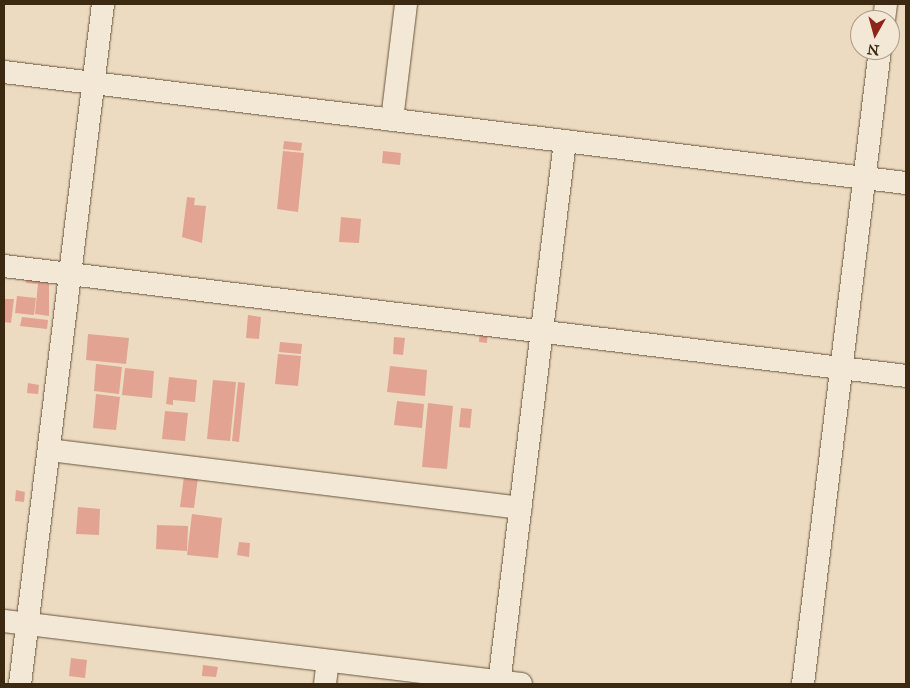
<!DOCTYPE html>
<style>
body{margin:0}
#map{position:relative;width:910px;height:688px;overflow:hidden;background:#ecdbc0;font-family:"IM FELL Great Primer",serif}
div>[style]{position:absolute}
.building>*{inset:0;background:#e2a392}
.roads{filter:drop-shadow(0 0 1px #67563d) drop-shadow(0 0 1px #67563d)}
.minor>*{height:22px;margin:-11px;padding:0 11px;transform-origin:11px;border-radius:11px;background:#f3e8d6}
span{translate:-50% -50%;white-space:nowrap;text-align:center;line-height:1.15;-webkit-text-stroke:4.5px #f3e8d6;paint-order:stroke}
.frame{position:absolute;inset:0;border:5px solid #3b2911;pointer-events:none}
.north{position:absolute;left:850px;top:10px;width:50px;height:50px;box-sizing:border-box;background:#f3e8d6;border:1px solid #a99c87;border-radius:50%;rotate:187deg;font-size:14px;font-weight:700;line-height:20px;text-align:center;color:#3b2911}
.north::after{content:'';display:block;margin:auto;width:18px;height:22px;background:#8f2418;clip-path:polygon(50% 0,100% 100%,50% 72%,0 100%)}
</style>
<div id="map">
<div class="building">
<i style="clip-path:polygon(284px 141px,302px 143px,301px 151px,283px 149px)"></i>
<i style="clip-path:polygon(283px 151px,304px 153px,298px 212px,277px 209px)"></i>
<i style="clip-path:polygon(383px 151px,401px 153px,400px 165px,382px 163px)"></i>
<i style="clip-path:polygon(187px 197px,195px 198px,194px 205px,206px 206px,202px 243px,182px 237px)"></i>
<i style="clip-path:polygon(341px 217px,361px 219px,359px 243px,339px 242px)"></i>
<i style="clip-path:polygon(27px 272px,49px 274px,49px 316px,35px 314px,38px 284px,26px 283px)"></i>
<i style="clip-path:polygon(17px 296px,36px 298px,34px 315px,15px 313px)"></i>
<i style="clip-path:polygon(4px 299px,14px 299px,11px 323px,4px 322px)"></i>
<i style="clip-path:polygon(248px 315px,261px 317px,259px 339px,246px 338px)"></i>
<i style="clip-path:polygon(22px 317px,48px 320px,47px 329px,20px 326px)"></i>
<i style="clip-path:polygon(480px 327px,488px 328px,487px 343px,479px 342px)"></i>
<i style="clip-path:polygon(88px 334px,129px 338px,126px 364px,86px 360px)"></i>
<i style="clip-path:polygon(394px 337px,405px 338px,403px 355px,393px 354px)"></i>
<i style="clip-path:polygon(280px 342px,302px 344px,301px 354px,279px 352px)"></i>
<i style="clip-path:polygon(278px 354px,301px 356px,298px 386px,275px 384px)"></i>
<i style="clip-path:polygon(96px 364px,122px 367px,119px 394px,94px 391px)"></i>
<i style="clip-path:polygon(390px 366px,427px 370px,425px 396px,387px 392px)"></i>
<i style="clip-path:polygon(125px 368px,154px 371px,152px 398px,122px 395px)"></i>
<i style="clip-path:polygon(169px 377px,197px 380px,195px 402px,173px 400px,173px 405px,166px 404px)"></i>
<i style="clip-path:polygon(213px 380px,236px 382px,230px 441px,207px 439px)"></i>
<i style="clip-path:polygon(238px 382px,245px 383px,239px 442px,232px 441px)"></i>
<i style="clip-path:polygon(28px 383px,39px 385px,38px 394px,27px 393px)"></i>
<i style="clip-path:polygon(96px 394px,120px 397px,116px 430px,93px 428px)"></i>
<i style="clip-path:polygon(397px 401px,424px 404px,422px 428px,394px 425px)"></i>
<i style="clip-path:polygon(428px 403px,453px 406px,447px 469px,422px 467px)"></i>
<i style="clip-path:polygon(461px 408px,472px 409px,470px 428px,459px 427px)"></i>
<i style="clip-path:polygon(165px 411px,188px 413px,185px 441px,162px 439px)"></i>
<i style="clip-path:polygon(184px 476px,198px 478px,194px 508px,180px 507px)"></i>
<i style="clip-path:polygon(16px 490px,25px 492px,24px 502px,15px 501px)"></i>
<i style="clip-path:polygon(78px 507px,100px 509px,99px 535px,76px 534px)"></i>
<i style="clip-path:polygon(192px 514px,222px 518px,218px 558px,187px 555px)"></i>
<i style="clip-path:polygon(157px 525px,188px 526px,187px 551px,156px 549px)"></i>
<i style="clip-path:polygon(239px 542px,250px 543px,249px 557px,237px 555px)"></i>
<i style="clip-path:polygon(71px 658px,87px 660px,85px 678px,69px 676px)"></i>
<i style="clip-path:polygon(203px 665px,218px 667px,216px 677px,202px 676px)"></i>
</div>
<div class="roads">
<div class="minor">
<i style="left:884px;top:20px;width:16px;rotate:-83deg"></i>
<i style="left:4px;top:72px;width:909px;rotate:7.02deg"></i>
<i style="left:392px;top:120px;width:117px;rotate:-83.1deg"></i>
<i style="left:4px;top:266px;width:909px;rotate:6.95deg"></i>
<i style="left:49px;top:450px;width:475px;rotate:7deg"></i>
<i style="left:4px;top:621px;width:521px;rotate:6.95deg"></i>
<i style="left:20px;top:684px;width:685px;rotate:-83.04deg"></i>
<i style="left:325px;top:684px;width:23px;rotate:-83deg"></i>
<i style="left:499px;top:684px;width:547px;rotate:-83.07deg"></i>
<i style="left:803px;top:684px;width:639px;rotate:-83.08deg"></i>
</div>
</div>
<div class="frame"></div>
<div class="north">N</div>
</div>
